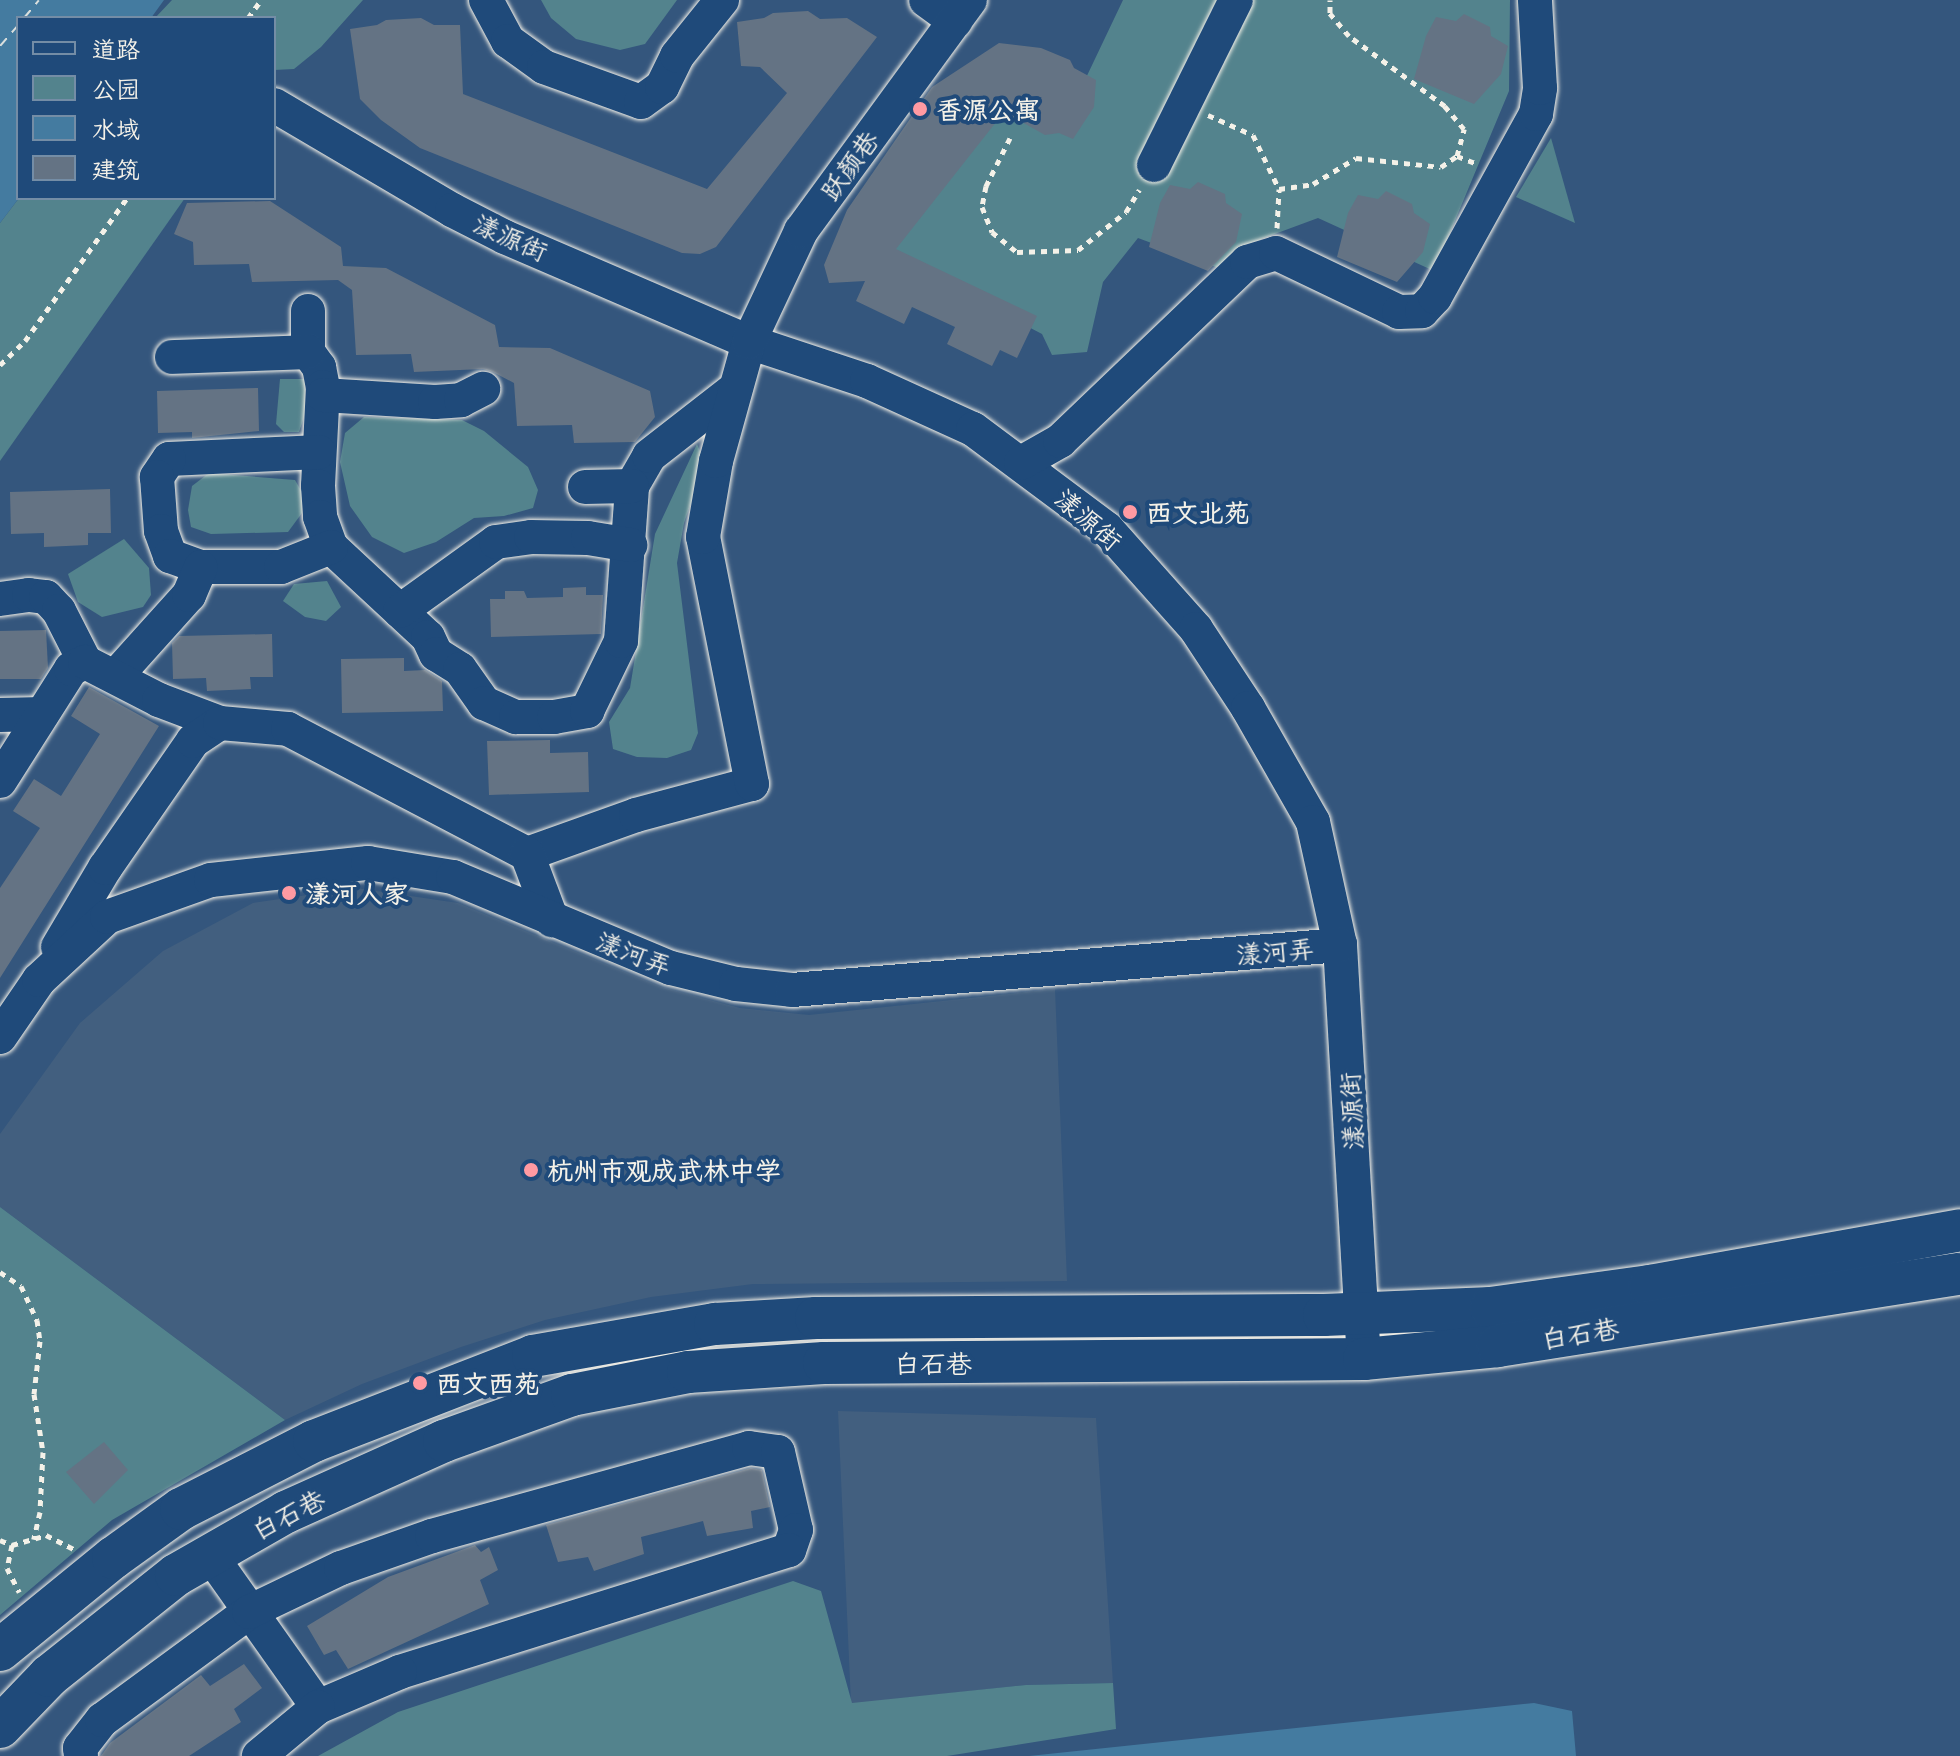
<!DOCTYPE html>
<meta charset="utf-8">
<style>
body{margin:0}
#map{position:relative;width:1960px;height:1756px;overflow:hidden;background:#34567d;font-family:"Playpen Sans","LXGW WenKai TC",sans-serif}
div>[style]{position:absolute}
.built>*{inset:0;background:#425f7f}
.green>*{inset:0;background:#53838d}
.water>*{inset:0;background:#447ba0}
.ferry>*{height:2px;margin-top:-1px;transform-origin:0;background:repeating-linear-gradient(90deg,#dadfdd 0 10px,transparent 0 18px)}
.building>*{inset:0;background:#647384}
.path>*{height:5px;margin-top:-2.5px;transform-origin:0;background:repeating-linear-gradient(90deg,#f4f1e8 0 6px,transparent 0 12px)}
.roads{filter:drop-shadow(0 0 2px #f4f1e8) drop-shadow(0 0 2px #f4f1e8)}
.minor>*{height:34px;margin:-17px;padding:0 17px;transform-origin:17px;border-radius:17px;background:#1f4a7a}
.major>*{height:42px;margin:-21px;padding:0 21px;transform-origin:21px;border-radius:21px;background:#1f4a7a}
.dots>*{width:22px;height:22px;translate:-50% -50%;box-sizing:border-box;border:4px solid #1f4a7a;border-radius:50%}
span{translate:-50% -50%;white-space:nowrap;text-align:center;line-height:1.15;-webkit-text-stroke:8px #1f4a7a;paint-order:stroke}
.poi-label{font-size:26px;color:#f4f1e8;font-weight:700}
.left{translate:0 -50%;text-align:left}
.street-label{font-size:26px;color:#f4f1e8}
.legend{position:absolute;left:16px;top:16px;width:260px;height:184px;box-sizing:border-box;background:#1f4a7a;border:2px solid #748da6;margin:0;padding:10px 14px;list-style:none;font-size:24px;color:#f4f1e8}
.legend li{display:flex;align-items:center;gap:16px;height:40px}
.legend b{width:40px;border:2px solid #748da6}
</style>
<div id="map">
<div class="built">
<i style="clip-path:polygon(356px 888px,458px 903px,661px 987px,740px 1008px,809px 1015px,1055px 989px,1067px 1281px,753px 1284px,651px 1297px,545px 1320px,461px 1347px,362px 1384px,285px 1420px,0 1207px,0 1134px,80px 1023px,163px 951px,253px 903px)"></i>
<i style="clip-path:polygon(838px 1411px,1096px 1418px,1113px 1683px,1026px 1685px,851px 1704px)"></i>
</div>
<div class="green">
<i style="clip-path:polygon(172px 0,363px 0,321px 47px,294px 69px,274px 70px,274px 18px,155px 18px)"></i>
<i style="clip-path:polygon(541px 0,677px 0,645px 44px,620px 50px,576px 39px,551px 18px)"></i>
<i style="clip-path:polygon(1123px 0,1510px 0,1509px 91px,1434px 271px,1318px 218px,1261px 239px,1224px 270px,1138px 238px,1103px 282px,1087px 352px,1052px 355px,1042px 334px,878px 249px,1011px 83px,1074px 103px)"></i>
<i style="clip-path:polygon(1551px 138px,1575px 223px,1516px 197px)"></i>
<i style="clip-path:polygon(19px 198px,185px 198px,0 461px,0 223px)"></i>
<i style="clip-path:polygon(280px 379px,305px 379px,305px 414px,299px 432px,284px 432px,276px 424px)"></i>
<i style="clip-path:polygon(364px 417px,462px 420px,484px 431px,528px 467px,538px 490px,533px 508px,504px 516px,474px 518px,436px 542px,404px 553px,372px 537px,350px 506px,340px 462px,345px 433px)"></i>
<i style="clip-path:polygon(697px 444px,705px 463px,684px 523px,677px 563px,698px 733px,691px 750px,667px 758px,637px 757px,613px 749px,609px 722px,630px 688px,655px 534px)"></i>
<i style="clip-path:polygon(209px 473px,295px 480px,303px 494px,302px 513px,288px 532px,211px 534px,191px 527px,188px 510px,192px 486px)"></i>
<i style="clip-path:polygon(124px 539px,149px 568px,151px 595px,143px 607px,102px 617px,78px 602px,68px 574px)"></i>
<i style="clip-path:polygon(327px 581px,341px 607px,326px 621px,305px 617px,283px 601px,294px 584px)"></i>
<i style="clip-path:polygon(0 1207px,285px 1420px,112px 1520px,0 1615px)"></i>
<i style="clip-path:polygon(793px 1581px,821px 1591px,852px 1703px,1026px 1685px,1113px 1683px,1116px 1729px,947px 1756px,318px 1756px,398px 1712px)"></i>
</div>
<div class="water">
<i style="clip-path:polygon(0 0,164px 0,151px 18px,18px 18px,19px 198px,0 223px)"></i>
<i style="clip-path:polygon(1534px 1703px,1572px 1711px,1576px 1756px,1029px 1756px)"></i>
</div>
<div class="ferry">
<i style="left:24px;top:18px;width:23px;rotate:-50deg"></i>
<i style="left:0;top:46px;width:28px;rotate:-49deg"></i>
</div>
<div class="building">
<i style="clip-path:polygon(808px 11px,820px 19px,847px 18px,877px 37px,716px 247px,700px 254px,682px 253px,420px 148px,381px 120px,360px 99px,350px 29px,377px 25px,386px 20px,421px 18px,434px 25px,460px 25px,463px 94px,707px 189px,787px 93px,760px 67px,741px 66px,737px 22px,764px 18px,773px 13px)"></i>
<i style="clip-path:polygon(1464px 14px,1490px 27px,1491px 36px,1508px 46px,1501px 74px,1474px 104px,1414px 79px,1426px 36px,1436px 17px,1456px 21px)"></i>
<i style="clip-path:polygon(999px 43px,1041px 48px,1070px 60px,1074px 68px,1096px 80px,1094px 107px,1073px 139px,1059px 133px,1045px 135px,1004px 112px,896px 249px,1037px 316px,1017px 358px,1000px 350px,992px 366px,947px 344px,955px 327px,912px 307px,904px 324px,856px 301px,865px 281px,829px 283px,824px 265px,847px 210px,932px 87px)"></i>
<i style="clip-path:polygon(1198px 182px,1225px 194px,1226px 203px,1242px 214px,1236px 242px,1208px 271px,1149px 247px,1160px 203px,1170px 185px,1190px 189px)"></i>
<i style="clip-path:polygon(1386px 191px,1412px 204px,1414px 213px,1430px 224px,1423px 252px,1397px 282px,1337px 257px,1348px 213px,1358px 195px,1378px 199px)"></i>
<i style="clip-path:polygon(270px 201px,341px 247px,343px 266px,386px 268px,495px 325px,499px 347px,550px 348px,650px 391px,655px 417px,635px 442px,574px 443px,572px 425px,517px 426px,514px 383px,493px 372px,483px 369px,414px 372px,411px 354px,356px 355px,352px 290px,338px 280px,252px 282px,249px 264px,194px 265px,193px 242px,174px 234px,187px 203px)"></i>
<i style="clip-path:polygon(258px 388px,259px 431px,192px 438px,192px 432px,158px 433px,157px 391px)"></i>
<i style="clip-path:polygon(110px 489px,111px 533px,88px 533px,88px 545px,44px 547px,44px 533px,11px 534px,10px 492px)"></i>
<i style="clip-path:polygon(586px 587px,586px 595px,603px 595px,601px 634px,491px 637px,490px 599px,505px 599px,505px 591px,524px 591px,527px 598px,563px 597px,563px 588px)"></i>
<i style="clip-path:polygon(46px 630px,48px 668px,41px 679px,0 679px,0 631px)"></i>
<i style="clip-path:polygon(272px 634px,273px 677px,250px 677px,251px 689px,207px 691px,206px 678px,173px 679px,172px 643px,179px 636px)"></i>
<i style="clip-path:polygon(404px 658px,404px 671px,425px 670px,442px 681px,443px 711px,342px 713px,341px 659px)"></i>
<i style="clip-path:polygon(89px 687px,159px 726px,0 978px,0 888px,40px 828px,13px 811px,34px 779px,61px 796px,100px 734px,71px 716px)"></i>
<i style="clip-path:polygon(550px 740px,550px 753px,588px 752px,589px 792px,489px 795px,487px 741px)"></i>
<i style="clip-path:polygon(104px 1442px,128px 1470px,94px 1504px,66px 1472px)"></i>
<i style="clip-path:polygon(751px 1468px,762px 1470px,770px 1507px,751px 1511px,753px 1528px,707px 1536px,703px 1521px,641px 1537px,644px 1554px,594px 1571px,588px 1557px,558px 1562px,546px 1525px)"></i>
<i style="clip-path:polygon(475px 1545px,481px 1552px,489px 1547px,498px 1570px,480px 1580px,489px 1604px,348px 1669px,336px 1650px,324px 1655px,307px 1626px,388px 1577px)"></i>
<i style="clip-path:polygon(244px 1664px,262px 1688px,234px 1709px,241px 1722px,189px 1756px,101px 1756px,110px 1743px,201px 1675px,210px 1686px)"></i>
</div>
<div class="path">
<i style="left:248px;top:18px;width:22px;rotate:-54deg"></i>
<i style="left:1208px;top:115px;width:49px;rotate:24deg"></i>
<i style="left:1253px;top:135px;width:60px;rotate:64.3deg"></i>
<i style="left:1279px;top:189px;width:34px;rotate:-8deg"></i>
<i style="left:1313px;top:184px;width:50px;rotate:-31.2deg"></i>
<i style="left:1356px;top:158px;width:85px;rotate:6deg"></i>
<i style="left:1441px;top:167px;width:19px;rotate:-35deg"></i>
<i style="left:1457px;top:156px;width:28px;rotate:-75deg"></i>
<i style="left:1464px;top:129px;width:30px;rotate:-130deg"></i>
<i style="left:1445px;top:106px;width:119px;rotate:-143.9deg"></i>
<i style="left:1349px;top:36px;width:30px;rotate:-130deg"></i>
<i style="left:1330px;top:13px;width:13px;rotate:-90deg"></i>
<i style="left:1010px;top:138px;width:54px;rotate:116.6deg"></i>
<i style="left:986px;top:186px;width:21px;rotate:101deg"></i>
<i style="left:982px;top:207px;width:27px;rotate:68deg"></i>
<i style="left:992px;top:232px;width:32px;rotate:39deg"></i>
<i style="left:1017px;top:252px;width:61px;rotate:-1.9deg"></i>
<i style="left:1078px;top:250px;width:61px;rotate:-38.4deg"></i>
<i style="left:1126px;top:212px;width:26px;rotate:-59deg"></i>
<i style="left:1457px;top:156px;width:19px;rotate:21deg"></i>
<i style="left:1277px;top:228px;width:39px;rotate:-87deg"></i>
<i style="left:0;top:365px;width:35px;rotate:-44deg"></i>
<i style="left:25px;top:341px;width:176px;rotate:-54.5deg"></i>
<i style="left:0;top:1272px;width:25px;rotate:34deg"></i>
<i style="left:21px;top:1286px;width:38px;rotate:65deg"></i>
<i style="left:37px;top:1320px;width:21px;rotate:82deg"></i>
<i style="left:40px;top:1341px;width:53px;rotate:96.5deg"></i>
<i style="left:34px;top:1394px;width:59px;rotate:81.2deg"></i>
<i style="left:43px;top:1452px;width:60px;rotate:92.9deg"></i>
<i style="left:40px;top:1512px;width:28px;rotate:103deg"></i>
<i style="left:0;top:1540px;width:13px;rotate:23deg"></i>
<i style="left:12px;top:1545px;width:24px;rotate:102deg"></i>
<i style="left:7px;top:1568px;width:27px;rotate:63deg"></i>
<i style="left:12px;top:1545px;width:35px;rotate:-16deg"></i>
<i style="left:46px;top:1535px;width:31px;rotate:27deg"></i>
</div>
<div class="roads">
<div class="minor">
<i style="left:486px;top:0;width:47px;rotate:61.8deg"></i>
<i style="left:508px;top:41px;width:44px;rotate:35.8deg"></i>
<i style="left:544px;top:67px;width:103px;rotate:19.8deg"></i>
<i style="left:641px;top:102px;width:26px;rotate:-36deg"></i>
<i style="left:662px;top:87px;width:34px;rotate:-64deg"></i>
<i style="left:677px;top:56px;width:72px;rotate:-51.2deg"></i>
<i style="left:926px;top:0;width:36px;rotate:36deg"></i>
<i style="left:274px;top:105px;width:207px;rotate:30.5deg"></i>
<i style="left:452px;top:210px;width:59px;rotate:27deg"></i>
<i style="left:505px;top:237px;width:266px;rotate:23.3deg"></i>
<i style="left:749px;top:342px;width:124px;rotate:18.3deg"></i>
<i style="left:867px;top:381px;width:116px;rotate:24.4deg"></i>
<i style="left:973px;top:429px;width:167px;rotate:36.7deg"></i>
<i style="left:1107px;top:529px;width:134px;rotate:48.3deg"></i>
<i style="left:1196px;top:629px;width:95px;rotate:56.6deg"></i>
<i style="left:1248px;top:708px;width:131px;rotate:60.3deg"></i>
<i style="left:1313px;top:822px;width:126px;rotate:77.6deg"></i>
<i style="left:1340px;top:945px;width:415px;rotate:86.7deg"></i>
<i style="left:1154px;top:165px;width:184px;rotate:-63.6deg"></i>
<i style="left:308px;top:311px;width:41px;rotate:90deg"></i>
<i style="left:308px;top:352px;width:19px;rotate:54deg"></i>
<i style="left:319px;top:367px;width:20px;rotate:79deg"></i>
<i style="left:323px;top:387px;width:99px;rotate:92.9deg"></i>
<i style="left:318px;top:486px;width:31px;rotate:86deg"></i>
<i style="left:320px;top:517px;width:32px;rotate:70deg"></i>
<i style="left:331px;top:547px;width:132px;rotate:42.9deg"></i>
<i style="left:428px;top:637px;width:19px;rotate:65deg"></i>
<i style="left:436px;top:654px;width:28px;rotate:32deg"></i>
<i style="left:460px;top:669px;width:42px;rotate:54.8deg"></i>
<i style="left:484px;top:703px;width:35px;rotate:24deg"></i>
<i style="left:516px;top:717px;width:38px"></i>
<i style="left:554px;top:717px;width:34px;rotate:-10deg"></i>
<i style="left:587px;top:711px;width:78px;rotate:-64.1deg"></i>
<i style="left:621px;top:641px;width:155px;rotate:-85.9deg"></i>
<i style="left:632px;top:486px;width:34px;rotate:-60deg"></i>
<i style="left:649px;top:456px;width:110px;rotate:-38deg"></i>
<i style="left:172px;top:357px;width:136px;rotate:-2.1deg"></i>
<i style="left:323px;top:395px;width:112px;rotate:3.6deg"></i>
<i style="left:435px;top:402px;width:26px;rotate:-4deg"></i>
<i style="left:461px;top:400px;width:25px;rotate:-27deg"></i>
<i style="left:319px;top:452px;width:150px;rotate:177.3deg"></i>
<i style="left:169px;top:459px;width:22px;rotate:124deg"></i>
<i style="left:157px;top:477px;width:54px;rotate:85.8deg"></i>
<i style="left:161px;top:531px;width:27px;rotate:70deg"></i>
<i style="left:170px;top:556px;width:33px;rotate:20deg"></i>
<i style="left:201px;top:567px;width:80px"></i>
<i style="left:281px;top:567px;width:54px;rotate:-21.8deg"></i>
<i style="left:1021px;top:463px;width:45px;rotate:-29.4deg"></i>
<i style="left:1060px;top:441px;width:259px;rotate:-43.7deg"></i>
<i style="left:1247px;top:262px;width:30px;rotate:-17deg"></i>
<i style="left:1276px;top:253px;width:136px;rotate:25.6deg"></i>
<i style="left:1399px;top:312px;width:23px;rotate:-2deg"></i>
<i style="left:1422px;top:311px;width:19px;rotate:-47deg"></i>
<i style="left:1435px;top:297px;width:209px;rotate:-61.1deg"></i>
<i style="left:1536px;top:114px;width:26px;rotate:-81deg"></i>
<i style="left:1540px;top:88px;width:88px;rotate:-93.3deg"></i>
<i style="left:585px;top:487px;width:47px;rotate:-1.2deg"></i>
<i style="left:0;top:599px;width:29px;rotate:-8deg"></i>
<i style="left:29px;top:595px;width:17px;rotate:7deg"></i>
<i style="left:46px;top:597px;width:19px;rotate:47deg"></i>
<i style="left:59px;top:611px;width:57px;rotate:63deg"></i>
<i style="left:400px;top:611px;width:118px;rotate:-35.7deg"></i>
<i style="left:496px;top:542px;width:35px;rotate:-8deg"></i>
<i style="left:531px;top:537px;width:57px;rotate:1deg"></i>
<i style="left:588px;top:538px;width:43px;rotate:9.5deg"></i>
<i style="left:116px;top:676px;width:109px;rotate:-48deg"></i>
<i style="left:189px;top:595px;width:30px;rotate:-67deg"></i>
<i style="left:0;top:715px;width:42px;rotate:-1.4deg"></i>
<i style="left:0;top:781px;width:133px;rotate:-57.6deg"></i>
<i style="left:71px;top:669px;width:16px;rotate:-27deg"></i>
<i style="left:85px;top:662px;width:83px;rotate:27.2deg"></i>
<i style="left:159px;top:700px;width:65px;rotate:20.7deg"></i>
<i style="left:527px;top:854px;width:116px;rotate:-19.7deg"></i>
<i style="left:636px;top:815px;width:120px;rotate:-15deg"></i>
<i style="left:752px;top:784px;width:252px;rotate:-101.2deg"></i>
<i style="left:703px;top:537px;width:77px;rotate:-80.3deg"></i>
<i style="left:716px;top:461px;width:123px;rotate:-74.5deg"></i>
<i style="left:749px;top:342px;width:123px;rotate:-64.9deg"></i>
<i style="left:801px;top:231px;width:286px;rotate:-53.8deg"></i>
<i style="left:58px;top:947px;width:92px;rotate:-59.3deg"></i>
<i style="left:105px;top:868px;width:155px;rotate:-55.3deg"></i>
<i style="left:193px;top:741px;width:32px;rotate:-34deg"></i>
<i style="left:220px;top:723px;width:68px;rotate:5deg"></i>
<i style="left:288px;top:729px;width:270px;rotate:27.6deg"></i>
<i style="left:527px;top:854px;width:71px;rotate:69.3deg"></i>
<i style="left:0;top:1037px;width:69px;rotate:-55.6deg"></i>
<i style="left:39px;top:980px;width:93px;rotate:-42.8deg"></i>
<i style="left:107px;top:917px;width:110px;rotate:-19.6deg"></i>
<i style="left:211px;top:880px;width:158px;rotate:-6.2deg"></i>
<i style="left:368px;top:863px;width:86px;rotate:9.4deg"></i>
<i style="left:453px;top:877px;width:236px;rotate:22.7deg"></i>
<i style="left:671px;top:968px;width:67px;rotate:13.8deg"></i>
<i style="left:736px;top:984px;width:56px;rotate:6.1deg"></i>
<i style="left:792px;top:990px;width:550px;rotate:-4.69deg"></i>
<i style="left:211px;top:1556px;width:185px;rotate:54.7deg"></i>
<i style="left:81px;top:1756px;width:8px;rotate:-97deg"></i>
<i style="left:80px;top:1748px;width:36px;rotate:-52deg"></i>
<i style="left:102px;top:1720px;width:182px;rotate:-36.3deg"></i>
<i style="left:249px;top:1612px;width:102px;rotate:-25.6deg"></i>
<i style="left:341px;top:1568px;width:96px;rotate:-19.4deg"></i>
<i style="left:432px;top:1536px;width:329px;rotate:-15.5deg"></i>
<i style="left:749px;top:1448px;width:29px;rotate:8deg"></i>
<i style="left:778px;top:1452px;width:80px;rotate:77deg"></i>
<i style="left:796px;top:1530px;width:21px;rotate:109deg"></i>
<i style="left:789px;top:1550px;width:408px;rotate:162.6deg"></i>
<i style="left:400px;top:1672px;width:89px;rotate:156.9deg"></i>
<i style="left:318px;top:1707px;width:77px;rotate:140.3deg"></i>
</div>
<div class="major">
<i style="left:0;top:1650px;width:146px;rotate:-39.2deg"></i>
<i style="left:113px;top:1558px;width:84px;rotate:-35.8deg"></i>
<i style="left:181px;top:1509px;width:149px;rotate:-27.1deg"></i>
<i style="left:314px;top:1441px;width:235px;rotate:-21.2deg"></i>
<i style="left:533px;top:1356px;width:185px;rotate:-10deg"></i>
<i style="left:715px;top:1324px;width:101px;rotate:-3.4deg"></i>
<i style="left:816px;top:1318px;width:508px;rotate:-0.34deg"></i>
<i style="left:1324px;top:1315px;width:167px;rotate:-2.4deg"></i>
<i style="left:1491px;top:1308px;width:161px;rotate:-7.9deg"></i>
<i style="left:1650px;top:1286px;width:315px;rotate:-10.2deg"></i>
<i style="left:0;top:1727px;width:71px;rotate:-46.1deg"></i>
<i style="left:49px;top:1676px;width:162px;rotate:-38.5deg"></i>
<i style="left:176px;top:1575px;width:127px;rotate:-29.8deg"></i>
<i style="left:286px;top:1512px;width:173px;rotate:-24.2deg"></i>
<i style="left:444px;top:1441px;width:136px;rotate:-19.8deg"></i>
<i style="left:572px;top:1395px;width:118px;rotate:-11.2deg"></i>
<i style="left:688px;top:1372px;width:136px;rotate:-3.8deg"></i>
<i style="left:824px;top:1363px;width:540px;rotate:-0.42deg"></i>
<i style="left:1364px;top:1359px;width:135px;rotate:-5.5deg"></i>
<i style="left:1498px;top:1346px;width:468px;rotate:-8.9deg"></i>
</div>
</div>
<div class="dots">
<i style="left:920px;top:109px;background:#ff9aa2"></i>
<i style="left:1130px;top:512px;background:#ff9aa2"></i>
<i style="left:289px;top:893px;background:#ff9aa2"></i>
<i style="left:531px;top:1170px;background:#ff9aa2"></i>
<i style="left:420px;top:1383px;background:#ff9aa2"></i>
</div>
<div class="poi-label">
<span class="left" style="left:936px;top:109px">香源公寓</span>
<span class="left" style="left:1146px;top:512px">西文北苑</span>
<span class="left" style="left:305px;top:893px">漾河人家</span>
<span class="left" style="left:547px;top:1170px">杭州市观成武林中学</span>
<span class="left" style="left:436px;top:1383px">西文西苑</span>
</div>
<div class="street-label">
<span style="left:849px;top:165px;rotate:-54deg">跃颜巷</span>
<span style="left:511px;top:237px;rotate:24deg">漾源街</span>
<span style="left:1089px;top:519px;rotate:41deg">漾源街</span>
<span style="left:1275px;top:951px;rotate:-5deg">漾河弄</span>
<span style="left:634px;top:953px;rotate:21deg">漾河弄</span>
<span style="left:1351px;top:1111px;rotate:-93deg">漾源街</span>
<span style="left:1580px;top:1333px;rotate:-9deg">白石巷</span>
<span style="left:933px;top:1363px">白石巷</span>
<span style="left:288px;top:1514px;rotate:-27deg">白石巷</span>
</div>
<ul class="legend">
<li><b style="height:10px;background:#1f4a7a"></b>道路</li>
<li><b style="height:22px;background:#53838d"></b>公园</li>
<li><b style="height:22px;background:#447ba0"></b>水域</li>
<li><b style="height:22px;background:#647384"></b>建筑</li>
</ul>
</div>
